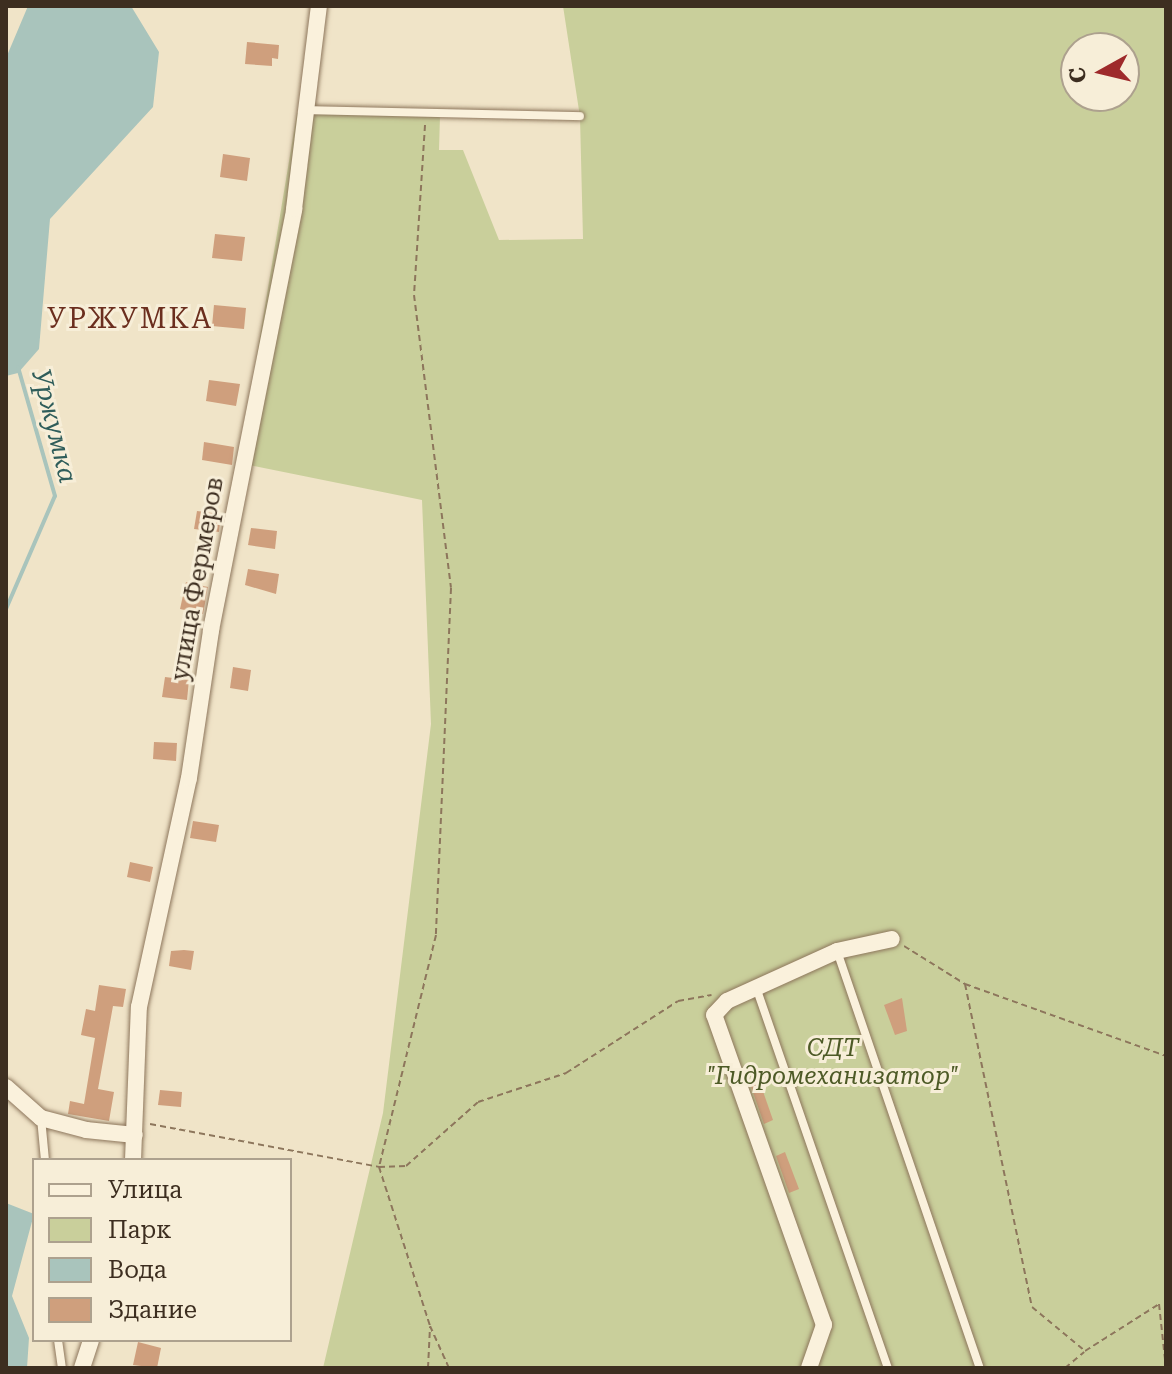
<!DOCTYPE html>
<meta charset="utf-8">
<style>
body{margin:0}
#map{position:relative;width:1172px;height:1374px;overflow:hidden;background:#f0e4c8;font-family:"Roboto Serif",serif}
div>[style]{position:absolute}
.green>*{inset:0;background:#c9cf9b}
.water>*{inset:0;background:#a9c4bc}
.stream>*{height:4px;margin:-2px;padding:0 2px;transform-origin:2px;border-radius:2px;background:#a9c4bc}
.building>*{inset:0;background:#cf9f7d}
.path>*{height:2px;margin-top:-1px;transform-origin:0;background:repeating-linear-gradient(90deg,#8d765c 0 6px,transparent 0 10px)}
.roads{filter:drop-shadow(0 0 2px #8d765c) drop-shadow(0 0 2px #8d765c)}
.service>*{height:8px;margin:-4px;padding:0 4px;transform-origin:4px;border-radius:4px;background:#faf1dc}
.minor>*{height:16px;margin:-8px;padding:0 8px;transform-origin:8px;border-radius:8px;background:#faf1dc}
span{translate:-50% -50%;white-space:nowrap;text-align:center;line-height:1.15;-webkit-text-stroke:6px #f7eed8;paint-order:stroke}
.street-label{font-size:24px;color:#3d2e20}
.park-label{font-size:24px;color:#4d5a26;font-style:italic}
.water-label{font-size:26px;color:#2f5d5a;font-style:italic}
.quarter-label{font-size:28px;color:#6b2e1e;letter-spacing:2px}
.frame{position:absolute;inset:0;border:8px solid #3d2e20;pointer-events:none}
.legend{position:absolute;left:32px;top:1158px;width:260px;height:184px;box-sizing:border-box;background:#f7eed8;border:2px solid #ada18e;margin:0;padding:10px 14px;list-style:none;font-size:24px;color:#3d2e20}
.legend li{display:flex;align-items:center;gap:16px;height:40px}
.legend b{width:40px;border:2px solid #ada18e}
.north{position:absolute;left:1060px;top:32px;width:80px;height:80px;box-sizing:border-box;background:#f7eed8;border:2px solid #ada18e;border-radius:50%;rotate:262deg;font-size:22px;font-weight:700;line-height:32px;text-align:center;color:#3d2e20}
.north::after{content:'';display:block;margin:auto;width:28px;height:36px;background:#9e2a2b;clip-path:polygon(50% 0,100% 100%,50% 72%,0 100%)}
</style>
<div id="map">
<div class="green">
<i style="clip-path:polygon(evenodd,563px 6px,1166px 6px,1166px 1368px,323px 1368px,383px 1113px,431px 724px,422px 500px,239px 463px,297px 113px,440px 116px,439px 150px,463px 150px,499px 240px,583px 239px,580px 117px,563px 6px,1076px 48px,1124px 48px,1124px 96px,1076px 96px,1076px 48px)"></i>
</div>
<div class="water">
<i style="clip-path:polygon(28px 6px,131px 6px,159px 52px,153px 107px,50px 219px,39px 349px,18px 373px,6px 376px,6px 58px)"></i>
<i style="clip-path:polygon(6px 1203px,34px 1214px,12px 1296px,29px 1338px,27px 1368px,6px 1368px)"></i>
</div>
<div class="stream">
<i style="left:6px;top:609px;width:123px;rotate:-66.6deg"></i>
<i style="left:55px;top:496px;width:134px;rotate:-106deg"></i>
<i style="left:6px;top:796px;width:24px;rotate:90deg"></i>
</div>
<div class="building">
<i style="clip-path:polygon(247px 42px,279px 45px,278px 59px,272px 58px,272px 66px,245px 64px)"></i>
<i style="clip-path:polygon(223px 154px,250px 158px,247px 181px,220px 177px)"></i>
<i style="clip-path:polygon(215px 234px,245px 237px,242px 261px,212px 258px)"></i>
<i style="clip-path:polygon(214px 305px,246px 308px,244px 329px,212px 326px)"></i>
<i style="clip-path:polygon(209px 380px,240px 384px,236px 406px,206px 401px)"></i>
<i style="clip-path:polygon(204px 442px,234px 447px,232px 465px,202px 460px)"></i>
<i style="clip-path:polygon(197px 511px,221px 514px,219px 532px,194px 529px)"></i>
<i style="clip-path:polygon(251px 528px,277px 531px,275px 549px,248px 545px)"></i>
<i style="clip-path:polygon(248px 569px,279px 574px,276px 594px,245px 585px)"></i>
<i style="clip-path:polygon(186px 582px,208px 587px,203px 614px,180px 609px)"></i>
<i style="clip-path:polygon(233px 667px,251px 670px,248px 691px,230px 688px)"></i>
<i style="clip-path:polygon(165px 677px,189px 680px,187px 700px,162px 697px)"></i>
<i style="clip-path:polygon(154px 742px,177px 743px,176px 761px,153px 759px)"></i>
<i style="clip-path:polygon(193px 821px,219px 825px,216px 842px,190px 838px)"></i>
<i style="clip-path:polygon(130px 862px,153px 867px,150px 882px,127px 877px)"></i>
<i style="clip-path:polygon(184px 950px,194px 951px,191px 970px,169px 966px,171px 951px)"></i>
<i style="clip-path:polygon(99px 985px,126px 989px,123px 1007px,113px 1006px,98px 1089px,114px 1092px,109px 1121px,68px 1114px,70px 1101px,84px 1104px,95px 1038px,81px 1035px,86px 1009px,95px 1011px)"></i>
<i style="clip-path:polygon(902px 998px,907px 1031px,895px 1035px,884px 1005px)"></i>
<i style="clip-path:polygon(758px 1077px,773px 1120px,764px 1124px,749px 1081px)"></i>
<i style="clip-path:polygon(160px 1090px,182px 1092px,181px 1107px,158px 1105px)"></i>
<i style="clip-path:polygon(785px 1152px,799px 1189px,789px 1193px,776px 1156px)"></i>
<i style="clip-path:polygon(138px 1342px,161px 1348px,157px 1368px,133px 1365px)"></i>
</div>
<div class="path">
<i style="left:425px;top:125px;width:170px;rotate:93.7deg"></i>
<i style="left:414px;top:295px;width:295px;rotate:82.8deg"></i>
<i style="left:451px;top:588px;width:347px;rotate:92.5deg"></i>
<i style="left:436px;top:935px;width:239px;rotate:103.8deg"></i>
<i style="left:379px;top:1167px;width:167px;rotate:72.2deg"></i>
<i style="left:430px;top:1326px;width:46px;rotate:65.7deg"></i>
<i style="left:904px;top:946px;width:72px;rotate:31.9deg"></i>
<i style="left:965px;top:984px;width:214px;rotate:19.7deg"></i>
<i style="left:965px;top:984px;width:330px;rotate:78.3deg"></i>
<i style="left:1032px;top:1307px;width:69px;rotate:39.7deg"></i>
<i style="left:1085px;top:1351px;width:88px;rotate:-32.4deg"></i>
<i style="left:1159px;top:1304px;width:64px;rotate:83.8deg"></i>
<i style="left:150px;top:1124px;width:233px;rotate:10.6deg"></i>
<i style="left:379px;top:1167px;width:27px;rotate:-2deg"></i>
<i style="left:406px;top:1166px;width:96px;rotate:-41.6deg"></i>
<i style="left:478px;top:1102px;width:93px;rotate:-18.2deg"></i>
<i style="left:566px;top:1073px;width:133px;rotate:-32.7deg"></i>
<i style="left:678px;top:1001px;width:34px;rotate:-10deg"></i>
<i style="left:428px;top:1368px;width:41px;rotate:-87.2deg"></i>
<i style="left:1065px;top:1368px;width:25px;rotate:-40deg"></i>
</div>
<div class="roads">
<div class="service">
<i style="left:306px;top:110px;width:274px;rotate:1.3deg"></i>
<i style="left:837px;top:951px;width:441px;rotate:71.1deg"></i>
<i style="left:757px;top:990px;width:400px;rotate:70.9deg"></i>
<i style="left:41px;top:1118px;width:42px;rotate:84.6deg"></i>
<i style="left:58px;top:1340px;width:28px;rotate:82deg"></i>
</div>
<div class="minor">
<i style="left:6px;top:1087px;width:47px;rotate:41.5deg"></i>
<i style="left:41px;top:1118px;width:47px;rotate:14.9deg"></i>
<i style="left:86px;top:1130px;width:49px;rotate:5.8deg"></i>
<i style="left:133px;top:1160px;width:153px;rotate:-87.8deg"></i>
<i style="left:139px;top:1007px;width:234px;rotate:-77.7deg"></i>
<i style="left:189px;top:778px;width:150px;rotate:-81.5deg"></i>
<i style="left:211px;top:630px;width:429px;rotate:-78.8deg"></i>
<i style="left:294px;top:209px;width:205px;rotate:-83deg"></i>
<i style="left:82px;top:1368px;width:29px;rotate:-72deg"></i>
<i style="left:809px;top:1368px;width:46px;rotate:-70.8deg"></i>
<i style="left:824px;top:1325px;width:329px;rotate:-109.5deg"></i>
<i style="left:714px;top:1015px;width:19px;rotate:-47deg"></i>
<i style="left:727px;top:1001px;width:121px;rotate:-24.4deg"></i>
<i style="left:837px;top:951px;width:56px;rotate:-12.3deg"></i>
</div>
</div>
<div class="street-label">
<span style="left:198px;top:579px;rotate:-80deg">улица Фермеров</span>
</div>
<div class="park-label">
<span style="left:833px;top:1063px">СДТ<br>"Гидромеханизатор"</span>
</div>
<div class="water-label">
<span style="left:54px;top:426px;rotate:76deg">Уржумка</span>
</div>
<div class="quarter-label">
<span style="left:130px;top:319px">УРЖУМКА</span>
</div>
<div class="frame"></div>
<ul class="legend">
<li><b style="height:10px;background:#faf1dc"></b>Улица</li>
<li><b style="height:22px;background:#c9cf9b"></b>Парк</li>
<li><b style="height:22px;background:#a9c4bc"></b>Вода</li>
<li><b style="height:22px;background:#cf9f7d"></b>Здание</li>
</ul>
<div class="north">С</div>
</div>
